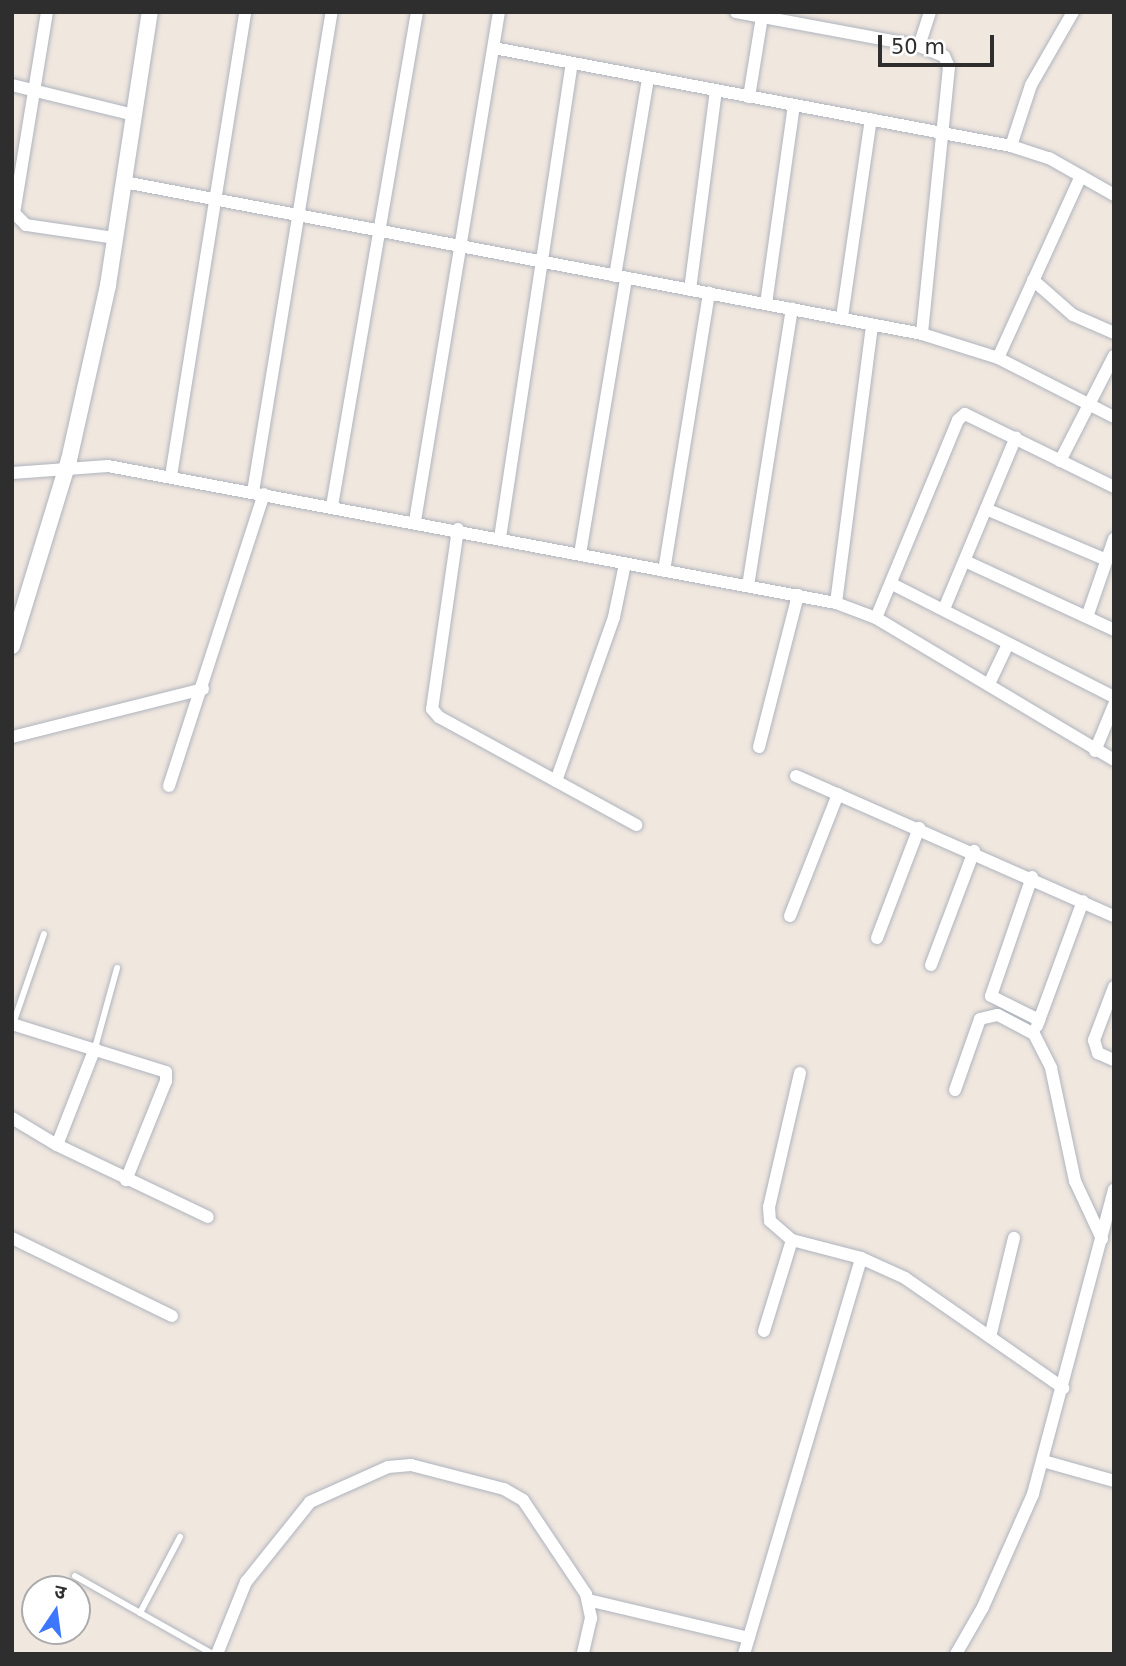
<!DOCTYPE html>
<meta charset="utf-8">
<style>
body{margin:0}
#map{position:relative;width:1126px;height:1666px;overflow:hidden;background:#f0e7df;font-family:"DejaVu Sans","Noto Sans Devanagari",sans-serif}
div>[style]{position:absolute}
.roads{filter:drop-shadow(0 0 2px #afb4be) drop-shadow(0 0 2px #afb4be)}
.service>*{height:6px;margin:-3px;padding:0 3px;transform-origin:3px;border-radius:3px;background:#fff}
.minor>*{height:12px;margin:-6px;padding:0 6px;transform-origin:6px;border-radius:6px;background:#fff}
.tertiary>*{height:16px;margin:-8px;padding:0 8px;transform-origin:8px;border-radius:8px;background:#fff}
span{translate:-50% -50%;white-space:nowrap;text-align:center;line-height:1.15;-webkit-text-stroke:7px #fff;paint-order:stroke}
.frame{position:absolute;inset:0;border:14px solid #2e2e2e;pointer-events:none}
.north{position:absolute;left:21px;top:1575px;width:70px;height:70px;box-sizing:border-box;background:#fff;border:2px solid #ababab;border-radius:50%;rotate:13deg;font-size:19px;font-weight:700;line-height:28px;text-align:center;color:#2e2e2e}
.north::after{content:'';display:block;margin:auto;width:24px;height:32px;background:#3d76ff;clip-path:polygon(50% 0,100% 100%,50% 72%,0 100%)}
.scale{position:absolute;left:878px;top:35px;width:116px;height:32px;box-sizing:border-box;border:4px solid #2e2e2e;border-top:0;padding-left:9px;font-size:21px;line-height:24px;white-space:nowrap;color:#2e2e2e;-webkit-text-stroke:5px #fff;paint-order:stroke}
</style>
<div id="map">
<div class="roads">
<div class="service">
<i style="left:13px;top:1024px;width:95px;rotate:-71deg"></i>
<i style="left:95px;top:1048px;width:83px;rotate:-74.6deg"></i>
<i style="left:75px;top:1576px;width:159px;rotate:29.5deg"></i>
<i style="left:140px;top:1613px;width:86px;rotate:-62.2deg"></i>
</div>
<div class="minor">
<i style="left:47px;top:12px;width:204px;rotate:99.3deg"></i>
<i style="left:14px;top:213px;width:17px;rotate:45deg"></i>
<i style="left:26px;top:225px;width:90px;rotate:8.3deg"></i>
<i style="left:736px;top:12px;width:186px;rotate:10.5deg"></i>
<i style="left:919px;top:46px;width:27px;rotate:22deg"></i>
<i style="left:944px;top:56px;width:12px;rotate:66deg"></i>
<i style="left:949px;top:67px;width:268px;rotate:95.8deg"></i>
<i style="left:919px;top:46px;width:36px;rotate:-72deg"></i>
<i style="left:494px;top:48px;width:526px;rotate:10.73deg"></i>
<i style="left:1011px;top:146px;width:40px;rotate:18deg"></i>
<i style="left:1049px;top:158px;width:75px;rotate:29.6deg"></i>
<i style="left:12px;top:85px;width:126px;rotate:13.8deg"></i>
<i style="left:749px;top:97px;width:81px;rotate:-80.8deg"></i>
<i style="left:1011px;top:146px;width:64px;rotate:-71.8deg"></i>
<i style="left:1031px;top:85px;width:84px;rotate:-60.1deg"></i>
<i style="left:124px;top:182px;width:812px;rotate:10.78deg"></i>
<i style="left:922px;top:334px;width:80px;rotate:17.5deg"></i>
<i style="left:998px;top:358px;width:130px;rotate:27deg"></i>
<i style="left:615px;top:276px;width:201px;rotate:-80.5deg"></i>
<i style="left:1033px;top:280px;width:53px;rotate:41.2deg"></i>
<i style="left:1073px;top:315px;width:45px;rotate:23.7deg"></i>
<i style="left:690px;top:290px;width:201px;rotate:-82.6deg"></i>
<i style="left:766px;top:304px;width:201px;rotate:-82deg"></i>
<i style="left:842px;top:317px;width:200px;rotate:-81.7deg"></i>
<i style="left:998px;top:358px;width:200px;rotate:-65.5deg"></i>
<i style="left:1060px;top:461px;width:118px;rotate:-62.8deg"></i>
<i style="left:12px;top:473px;width:96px;rotate:-4.2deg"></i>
<i style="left:108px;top:466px;width:741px;rotate:10.66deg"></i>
<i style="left:836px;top:603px;width:43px;rotate:20.6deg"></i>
<i style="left:876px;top:618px;width:277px;rotate:30.8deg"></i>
<i style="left:171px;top:476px;width:470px;rotate:-80.9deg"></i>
<i style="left:253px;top:492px;width:486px;rotate:-80.7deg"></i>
<i style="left:332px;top:506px;width:501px;rotate:-80.24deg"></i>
<i style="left:986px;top:509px;width:131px;rotate:22.9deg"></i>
<i style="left:415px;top:521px;width:516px;rotate:-80.63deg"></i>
<i style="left:458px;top:529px;width:182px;rotate:98.2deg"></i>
<i style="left:432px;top:709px;width:11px;rotate:49deg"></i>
<i style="left:439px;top:717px;width:225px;rotate:28.7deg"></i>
<i style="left:500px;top:538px;width:480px;rotate:-81.4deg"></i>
<i style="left:580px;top:554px;width:280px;rotate:-80.5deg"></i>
<i style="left:965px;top:561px;width:164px;rotate:24.8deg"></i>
<i style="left:664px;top:571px;width:282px;rotate:-80.8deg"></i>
<i style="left:894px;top:585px;width:247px;rotate:27deg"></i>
<i style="left:748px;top:586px;width:281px;rotate:-81deg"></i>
<i style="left:836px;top:603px;width:281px;rotate:-82.6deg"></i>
<i style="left:944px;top:609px;width:186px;rotate:-67.3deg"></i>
<i style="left:1087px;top:617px;width:83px;rotate:-70.9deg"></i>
<i style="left:876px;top:618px;width:214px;rotate:-67.5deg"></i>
<i style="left:958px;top:420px;width:9px;rotate:-41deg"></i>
<i style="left:965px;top:414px;width:166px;rotate:26.1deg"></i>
<i style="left:989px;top:684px;width:44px;rotate:-64.6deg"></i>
<i style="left:12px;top:737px;width:197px;rotate:-14.1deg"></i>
<i style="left:759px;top:747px;width:157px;rotate:-75.6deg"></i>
<i style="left:1095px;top:751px;width:50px;rotate:-67.6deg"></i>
<i style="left:796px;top:776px;width:347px;rotate:23.8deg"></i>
<i style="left:556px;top:781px;width:174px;rotate:-70.5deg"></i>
<i style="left:614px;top:617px;width:54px;rotate:-78.3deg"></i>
<i style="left:169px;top:786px;width:307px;rotate:-72deg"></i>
<i style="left:1032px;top:877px;width:126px;rotate:109deg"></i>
<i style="left:991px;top:996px;width:54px;rotate:26.6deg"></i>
<i style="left:790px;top:916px;width:131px;rotate:-68.5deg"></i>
<i style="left:877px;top:938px;width:118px;rotate:-69.1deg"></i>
<i style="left:931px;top:965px;width:122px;rotate:-69.3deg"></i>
<i style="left:1114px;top:987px;width:57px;rotate:110.7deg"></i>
<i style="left:1094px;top:1040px;width:14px;rotate:73deg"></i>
<i style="left:1098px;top:1053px;width:17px;rotate:24deg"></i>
<i style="left:12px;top:1024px;width:161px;rotate:17.3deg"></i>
<i style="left:166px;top:1072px;width:9px;rotate:90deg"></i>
<i style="left:166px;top:1081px;width:107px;rotate:112deg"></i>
<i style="left:1037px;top:1026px;width:133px;rotate:-69.8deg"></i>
<i style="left:800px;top:1073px;width:138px;rotate:103deg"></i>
<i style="left:769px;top:1207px;width:14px;rotate:86deg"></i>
<i style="left:770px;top:1221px;width:29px;rotate:41deg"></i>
<i style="left:792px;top:1240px;width:71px;rotate:14.6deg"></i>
<i style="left:861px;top:1258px;width:48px;rotate:24.4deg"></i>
<i style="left:905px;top:1278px;width:193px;rotate:34.8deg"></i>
<i style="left:955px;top:1090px;width:75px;rotate:-70.6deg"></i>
<i style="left:980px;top:1019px;width:18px;rotate:-13deg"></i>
<i style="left:998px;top:1015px;width:41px;rotate:27.8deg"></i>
<i style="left:1034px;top:1034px;width:38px;rotate:63deg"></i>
<i style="left:1051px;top:1068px;width:116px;rotate:78deg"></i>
<i style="left:1075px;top:1181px;width:64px;rotate:65deg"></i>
<i style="left:12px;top:1118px;width:52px;rotate:31deg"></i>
<i style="left:57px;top:1145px;width:167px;rotate:25.5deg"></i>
<i style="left:57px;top:1145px;width:104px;rotate:-68.6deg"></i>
<i style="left:12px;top:1238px;width:178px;rotate:26deg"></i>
<i style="left:764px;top:1331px;width:95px;rotate:-72.9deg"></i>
<i style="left:990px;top:1337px;width:102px;rotate:-76.4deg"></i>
<i style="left:1043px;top:1461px;width:74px;rotate:15.7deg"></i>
<i style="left:588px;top:1600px;width:165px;rotate:13.3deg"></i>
<i style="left:217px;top:1654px;width:78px;rotate:-68.1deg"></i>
<i style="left:246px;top:1582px;width:102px;rotate:-51.3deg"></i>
<i style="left:310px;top:1502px;width:85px;rotate:-24.2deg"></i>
<i style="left:388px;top:1467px;width:23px;rotate:-5deg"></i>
<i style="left:411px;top:1465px;width:96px;rotate:14.5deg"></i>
<i style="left:504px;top:1489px;width:22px;rotate:30deg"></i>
<i style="left:523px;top:1500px;width:113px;rotate:56.2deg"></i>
<i style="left:586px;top:1594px;width:25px;rotate:78deg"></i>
<i style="left:591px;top:1618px;width:37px;rotate:103deg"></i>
<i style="left:744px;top:1654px;width:413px;rotate:-73.5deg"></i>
<i style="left:956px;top:1654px;width:54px;rotate:-60.1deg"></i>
<i style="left:983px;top:1607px;width:124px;rotate:-66.1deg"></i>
<i style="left:1033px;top:1494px;width:315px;rotate:-75.1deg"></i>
</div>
<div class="tertiary">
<i style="left:12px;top:646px;width:195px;rotate:-73deg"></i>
<i style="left:69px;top:460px;width:179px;rotate:-77.4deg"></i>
<i style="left:108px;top:285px;width:276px;rotate:-81.3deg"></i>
</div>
</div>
<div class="frame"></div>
<div class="north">उ</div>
<div class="scale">50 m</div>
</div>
